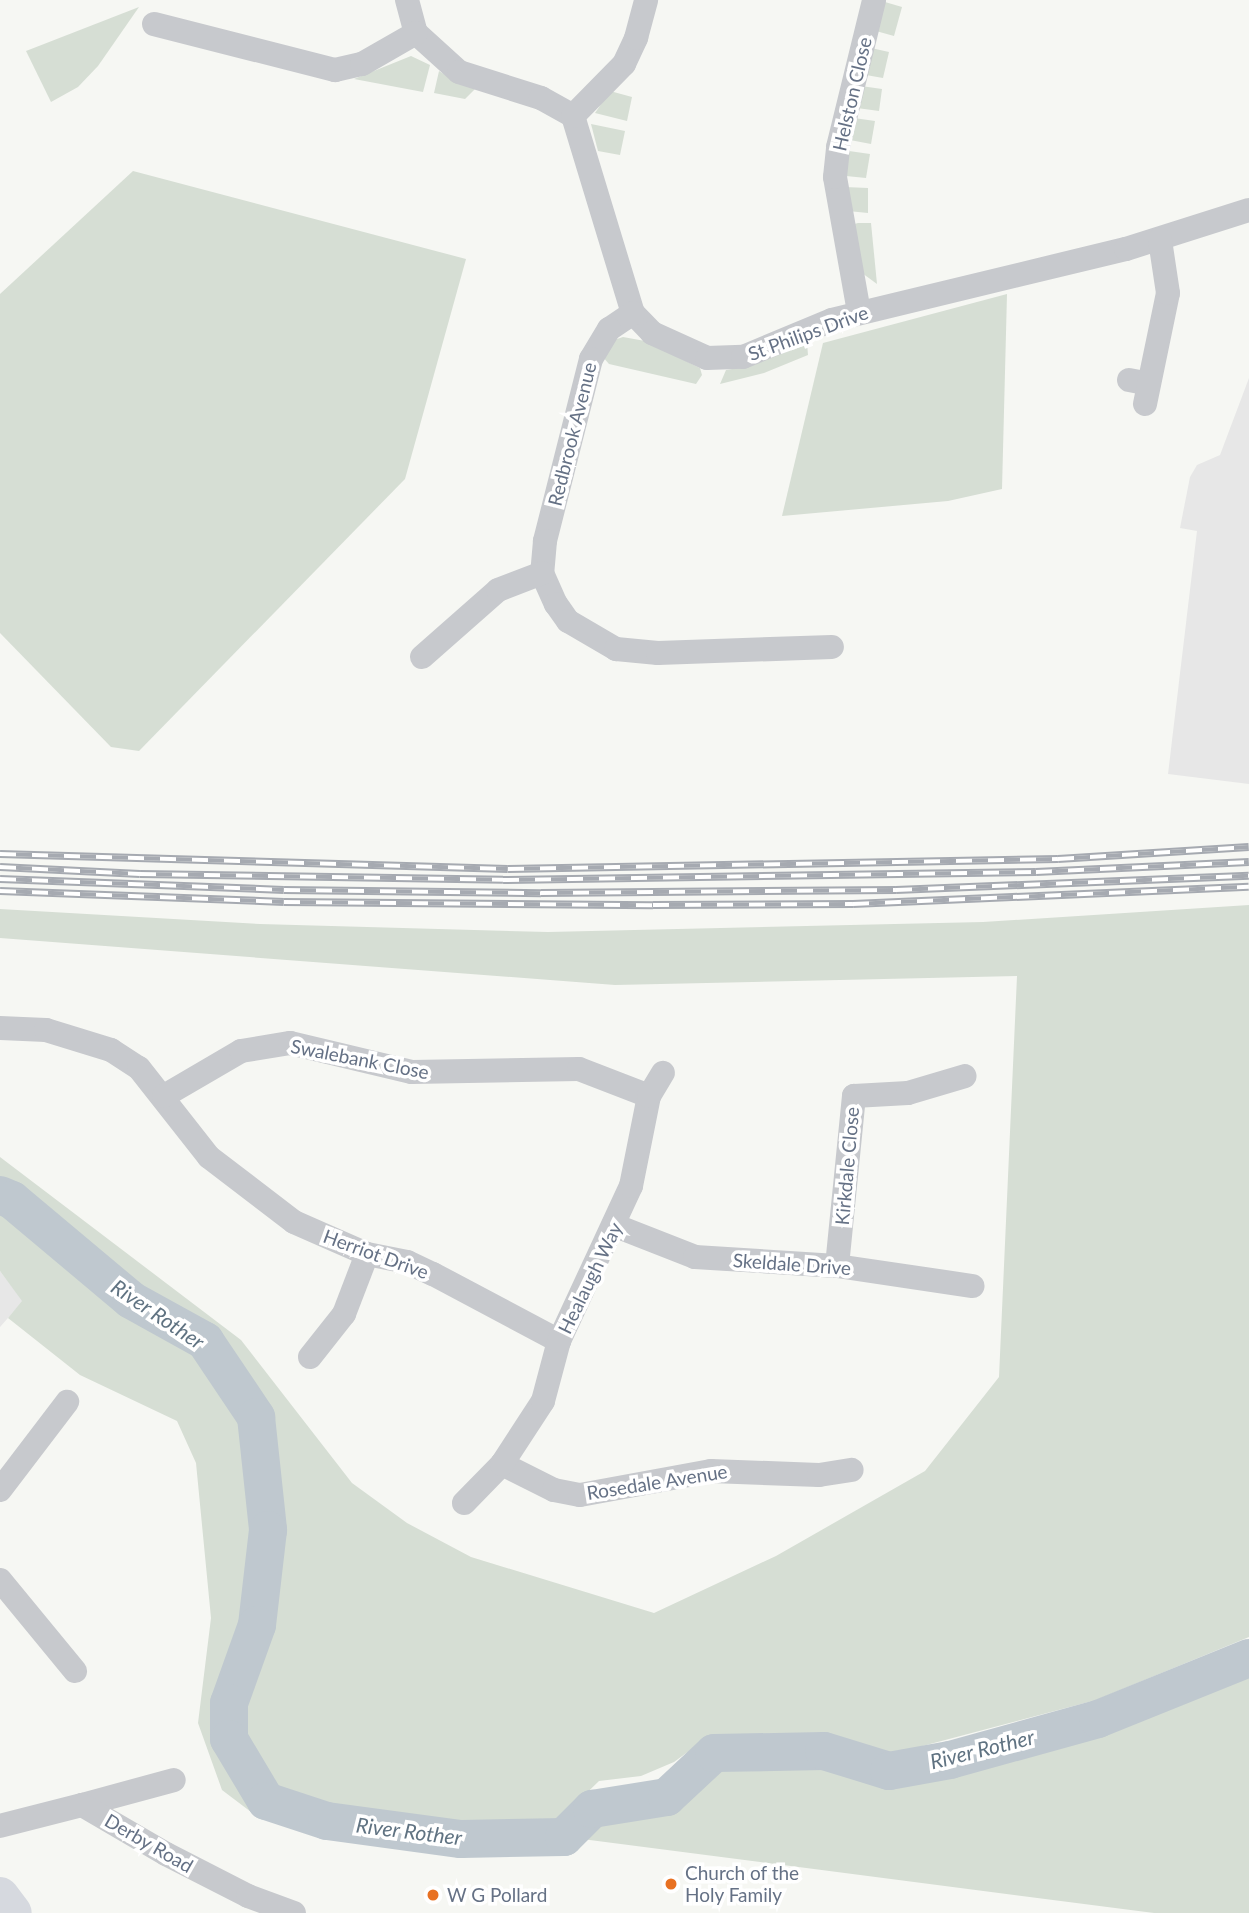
<!DOCTYPE html>
<style>
body{margin:0}
#map{position:relative;width:1249px;height:1913px;overflow:hidden;background:#f6f7f3;font-family:Lato,sans-serif}
div>[style]{position:absolute}
.built>*{inset:0;background:#e7e7e7}
.green>*{inset:0;background:#d6ded4}
.river>*{height:38px;margin:-19px;padding:0 19px;transform-origin:19px;border-radius:19px;background:#bfc8cf}
.minor>*{height:24px;margin:-12px;padding:0 12px;transform-origin:12px;border-radius:12px;background:#c7c9cd}
.trunk>*{height:38px;margin:-19px;padding:0 19px;transform-origin:19px;border-radius:19px;background:#d6d9df}
.rail>*{height:8px;margin-top:-4px;transform-origin:0;background:repeating-linear-gradient(90deg,#fff 0 16px,#a6aab1 0 32px);box-sizing:border-box;border-block:2px solid #a6aab1}
.dots>*{width:19px;height:19px;translate:-50% -50%;box-sizing:border-box;border:4px solid #fff;border-radius:50%}
span{translate:-50% -50%;white-space:nowrap;text-align:center;line-height:1.15;-webkit-text-stroke:7px #fff;paint-order:stroke}
.street-label{font-size:19px;color:#657185}
.poi-label{font-size:19px;color:#657185}
.left{translate:0 -50%;text-align:left}
.water-label{font-size:21px;color:#607382;font-style:italic}
</style>
<div id="map">
<div class="built">
<i style="clip-path:polygon(1249px 378px,1249px 784px,1168px 774px,1197px 531px,1180px 528px,1190px 477px,1197px 465px,1220px 455px)"></i>
<i style="clip-path:polygon(0 1271px,23px 1301px,0 1327px)"></i>
</div>
<div class="green">
<i style="clip-path:polygon(885px 2px,902px 7px,894px 36px,876px 31px)"></i>
<i style="clip-path:polygon(139px 7px,98px 66px,78px 87px,51px 102px,26px 51px)"></i>
<i style="clip-path:polygon(871px 48px,889px 52px,883px 78px,866px 75px)"></i>
<i style="clip-path:polygon(411px 56px,430px 65px,423px 92px,354px 79px)"></i>
<i style="clip-path:polygon(439px 71px,455px 81px,477px 87px,465px 99px,434px 93px)"></i>
<i style="clip-path:polygon(861px 86px,882px 89px,879px 111px,857px 108px)"></i>
<i style="clip-path:polygon(610px 91px,632px 97px,627px 121px,595px 113px)"></i>
<i style="clip-path:polygon(854px 118px,875px 121px,871px 144px,850px 140px)"></i>
<i style="clip-path:polygon(591px 124px,625px 131px,620px 155px,598px 151px)"></i>
<i style="clip-path:polygon(849px 151px,870px 154px,866px 178px,846px 176px)"></i>
<i style="clip-path:polygon(133px 171px,466px 259px,405px 479px,139px 751px,111px 747px,0 633px,0 294px)"></i>
<i style="clip-path:polygon(845px 187px,868px 188px,868px 213px,848px 211px)"></i>
<i style="clip-path:polygon(858px 223px,871px 223px,877px 284px,862px 273px,851px 225px)"></i>
<i style="clip-path:polygon(1007px 294px,1002px 489px,948px 501px,782px 516px,823px 343px)"></i>
<i style="clip-path:polygon(623px 337px,645px 341px,700px 368px,702px 375px,696px 384px,609px 364px,602px 356px,614px 340px)"></i>
<i style="clip-path:polygon(807px 343px,808px 355px,764px 373px,720px 384px,726px 370px,751px 366px)"></i>
<i style="clip-path:polygon(1249px 905px,1249px 1637px,1096px 1700px,896px 1753px,784px 1733px,708px 1737px,674px 1762px,641px 1776px,599px 1781px,564px 1815px,559px 1826px,465px 1826px,335px 1811px,274px 1792px,255px 1815px,222px 1790px,198px 1723px,211px 1618px,196px 1463px,177px 1421px,80px 1375px,8px 1318px,22px 1301px,0 1271px,0 1157px,241px 1340px,352px 1483px,407px 1523px,471px 1557px,654px 1613px,776px 1556px,925px 1471px,999px 1377px,1017px 976px,615px 985px,0 938px,0 909px,260px 924px,548px 932px,983px 922px)"></i>
<i style="clip-path:polygon(1249px 1670px,1249px 1913px,1154px 1913px,582px 1839px,598px 1819px,672px 1808px,716px 1767px,822px 1765px,901px 1781px,1092px 1734px)"></i>
</div>
<div class="river">
<i style="left:0;top:1195px;width:13px;rotate:23deg"></i>
<i style="left:12px;top:1200px;width:155px;rotate:40deg"></i>
<i style="left:131px;top:1300px;width:85px;rotate:29deg"></i>
<i style="left:205px;top:1341px;width:92px;rotate:56.1deg"></i>
<i style="left:256px;top:1417px;width:114px;rotate:83.9deg"></i>
<i style="left:268px;top:1530px;width:96px;rotate:96.6deg"></i>
<i style="left:257px;top:1625px;width:83px;rotate:109.7deg"></i>
<i style="left:229px;top:1703px;width:36px;rotate:90deg"></i>
<i style="left:229px;top:1739px;width:72px;rotate:59.2deg"></i>
<i style="left:266px;top:1801px;width:64px;rotate:18.2deg"></i>
<i style="left:327px;top:1821px;width:135px;rotate:7.7deg"></i>
<i style="left:461px;top:1839px;width:103px;rotate:-1.1deg"></i>
<i style="left:564px;top:1837px;width:40px;rotate:-45deg"></i>
<i style="left:592px;top:1809px;width:76px;rotate:-9.1deg"></i>
<i style="left:667px;top:1797px;width:64px;rotate:-43.1deg"></i>
<i style="left:714px;top:1753px;width:110px;rotate:-1deg"></i>
<i style="left:824px;top:1751px;width:68px;rotate:17.1deg"></i>
<i style="left:889px;top:1771px;width:62px;rotate:-10.2deg"></i>
<i style="left:950px;top:1760px;width:154px;rotate:-15.5deg"></i>
<i style="left:1098px;top:1719px;width:163px;rotate:-22deg"></i>
</div>
<div class="minor">
<i style="left:407px;top:0;width:34px;rotate:75deg"></i>
<i style="left:416px;top:33px;width:58px;rotate:42.2deg"></i>
<i style="left:459px;top:72px;width:86px;rotate:17.6deg"></i>
<i style="left:541px;top:98px;width:37px;rotate:29deg"></i>
<i style="left:573px;top:116px;width:206px;rotate:73.1deg"></i>
<i style="left:633px;top:313px;width:28px;rotate:46deg"></i>
<i style="left:652px;top:333px;width:60px;rotate:24.4deg"></i>
<i style="left:707px;top:358px;width:36px;rotate:-2deg"></i>
<i style="left:743px;top:357px;width:96px;rotate:-22.6deg"></i>
<i style="left:832px;top:320px;width:302px;rotate:-13.6deg"></i>
<i style="left:1126px;top:249px;width:129px;rotate:-17.6deg"></i>
<i style="left:154px;top:24px;width:187px;rotate:14.3deg"></i>
<i style="left:335px;top:70px;width:28px;rotate:-13deg"></i>
<i style="left:362px;top:64px;width:62px;rotate:-29.9deg"></i>
<i style="left:573px;top:116px;width:73px;rotate:-45.6deg"></i>
<i style="left:624px;top:64px;width:29px;rotate:-65deg"></i>
<i style="left:636px;top:38px;width:39px;rotate:-75deg"></i>
<i style="left:859px;top:312px;width:137px;rotate:-100.1deg"></i>
<i style="left:835px;top:177px;width:30px;rotate:-84deg"></i>
<i style="left:838px;top:147px;width:151px;rotate:-76.2deg"></i>
<i style="left:633px;top:313px;width:29px;rotate:146deg"></i>
<i style="left:609px;top:329px;width:35px;rotate:121deg"></i>
<i style="left:591px;top:359px;width:188px;rotate:104.2deg"></i>
<i style="left:545px;top:541px;width:32px;rotate:95deg"></i>
<i style="left:542px;top:573px;width:34px;rotate:66deg"></i>
<i style="left:556px;top:604px;width:21px;rotate:55deg"></i>
<i style="left:568px;top:621px;width:56px;rotate:30.3deg"></i>
<i style="left:616px;top:649px;width:42px;rotate:5.4deg"></i>
<i style="left:658px;top:653px;width:174px;rotate:-2deg"></i>
<i style="left:1129px;top:380px;width:20px;rotate:11deg"></i>
<i style="left:1145px;top:404px;width:113px;rotate:-78.3deg"></i>
<i style="left:1168px;top:293px;width:54px;rotate:-98.6deg"></i>
<i style="left:422px;top:657px;width:101px;rotate:-41.4deg"></i>
<i style="left:498px;top:590px;width:47px;rotate:-21.1deg"></i>
<i style="left:0;top:1028px;width:46px;rotate:2.5deg"></i>
<i style="left:46px;top:1030px;width:68px;rotate:17.1deg"></i>
<i style="left:111px;top:1050px;width:33px;rotate:33deg"></i>
<i style="left:139px;top:1068px;width:113px;rotate:51.8deg"></i>
<i style="left:209px;top:1157px;width:107px;rotate:37.4deg"></i>
<i style="left:294px;top:1222px;width:80px;rotate:23.7deg"></i>
<i style="left:367px;top:1254px;width:41px;rotate:11.3deg"></i>
<i style="left:407px;top:1262px;width:29px;rotate:25deg"></i>
<i style="left:433px;top:1274px;width:143px;rotate:28deg"></i>
<i style="left:164px;top:1096px;width:89px;rotate:-30.3deg"></i>
<i style="left:241px;top:1051px;width:50px;rotate:-9.3deg"></i>
<i style="left:290px;top:1043px;width:125px;rotate:13.4deg"></i>
<i style="left:412px;top:1072px;width:167px;rotate:-1deg"></i>
<i style="left:579px;top:1069px;width:75px;rotate:21.1deg"></i>
<i style="left:616px;top:1226px;width:85px;rotate:21.4deg"></i>
<i style="left:695px;top:1257px;width:142px;rotate:3.6deg"></i>
<i style="left:837px;top:1266px;width:137px;rotate:8.4deg"></i>
<i style="left:837px;top:1266px;width:171px;rotate:-84.3deg"></i>
<i style="left:854px;top:1096px;width:54px;rotate:-3.2deg"></i>
<i style="left:908px;top:1093px;width:59px;rotate:-16.6deg"></i>
<i style="left:310px;top:1357px;width:55px;rotate:-51.7deg"></i>
<i style="left:344px;top:1314px;width:64px;rotate:-69deg"></i>
<i style="left:502px;top:1464px;width:58px;rotate:26.6deg"></i>
<i style="left:554px;top:1490px;width:26px;rotate:11deg"></i>
<i style="left:580px;top:1495px;width:133px;rotate:-10.4deg"></i>
<i style="left:711px;top:1471px;width:108px;rotate:2.1deg"></i>
<i style="left:819px;top:1475px;width:33px;rotate:-9deg"></i>
<i style="left:0;top:1490px;width:111px;rotate:-52.7deg"></i>
<i style="left:464px;top:1503px;width:54px;rotate:-45.7deg"></i>
<i style="left:502px;top:1464px;width:75px;rotate:-56.9deg"></i>
<i style="left:543px;top:1401px;width:62px;rotate:-75.1deg"></i>
<i style="left:559px;top:1341px;width:171px;rotate:-65.1deg"></i>
<i style="left:631px;top:1186px;width:92px;rotate:-78.7deg"></i>
<i style="left:649px;top:1096px;width:27px;rotate:-59deg"></i>
<i style="left:0;top:1580px;width:118px;rotate:50.5deg"></i>
<i style="left:82px;top:1805px;width:95px;rotate:-15.2deg"></i>
<i style="left:0;top:1826px;width:85px;rotate:-14.4deg"></i>
<i style="left:82px;top:1805px;width:97px;rotate:30.3deg"></i>
<i style="left:166px;top:1854px;width:92px;rotate:27.1deg"></i>
<i style="left:248px;top:1896px;width:49px;rotate:20.3deg"></i>
</div>
<div class="trunk">
<i style="left:0;top:1896px;width:21px;rotate:53deg"></i>
</div>
<div class="rail">
<i style="left:0;top:854px;width:508px;rotate:1.69deg"></i>
<i style="left:508px;top:869px;width:550px;rotate:-1.04deg"></i>
<i style="left:1058px;top:859px;width:191px;rotate:-3.6deg"></i>
<i style="left:0;top:867px;width:140px;rotate:2.9deg"></i>
<i style="left:140px;top:874px;width:363px;rotate:0.9deg"></i>
<i style="left:503px;top:880px;width:533px;rotate:-0.86deg"></i>
<i style="left:1036px;top:872px;width:213px;rotate:-2.7deg"></i>
<i style="left:0;top:879px;width:284px;rotate:2.2deg"></i>
<i style="left:284px;top:890px;width:257px;rotate:0.7deg"></i>
<i style="left:541px;top:893px;width:355px;rotate:-0.5deg"></i>
<i style="left:896px;top:890px;width:353px;rotate:-2.3deg"></i>
<i style="left:0;top:891px;width:284px;rotate:2.2deg"></i>
<i style="left:284px;top:902px;width:369px;rotate:0.5deg"></i>
<i style="left:653px;top:905px;width:200px;rotate:-0.3deg"></i>
<i style="left:853px;top:904px;width:396px;rotate:-2.5deg"></i>
</div>
<div class="dots">
<i style="left:671px;top:1884px;background:#e87122"></i>
<i style="left:433px;top:1895px;background:#e87122"></i>
</div>
<div class="street-label">
<span style="left:852px;top:94px;rotate:-77deg">Helston Close</span>
<span style="left:808px;top:333px;rotate:-20deg">St Philips Drive</span>
<span style="left:572px;top:434px;rotate:-76deg">Redbrook Avenue</span>
<span style="left:360px;top:1059px;rotate:11deg">Swalebank Close</span>
<span style="left:847px;top:1166px;rotate:-85deg">Kirkdale Close</span>
<span style="left:376px;top:1254px;rotate:20deg">Herriot Drive</span>
<span style="left:792px;top:1264px;rotate:4deg">Skeldale Drive</span>
<span style="left:590px;top:1278px;rotate:-64deg">Healaugh Way</span>
<span style="left:657px;top:1482px;rotate:-9deg">Rosedale Avenue</span>
<span style="left:149px;top:1843px;rotate:30deg">Derby Road</span>
</div>
<div class="poi-label">
<span class="left" style="left:685px;top:1884px">Church of the<br>Holy Family</span>
<span class="left" style="left:447px;top:1895px">W G Pollard</span>
</div>
<div class="water-label">
<span style="left:158px;top:1314px;rotate:34deg">River Rother</span>
<span style="left:982px;top:1749px;rotate:-14deg">River Rother</span>
<span style="left:409px;top:1831px;rotate:7deg">River Rother</span>
</div>
</div>
